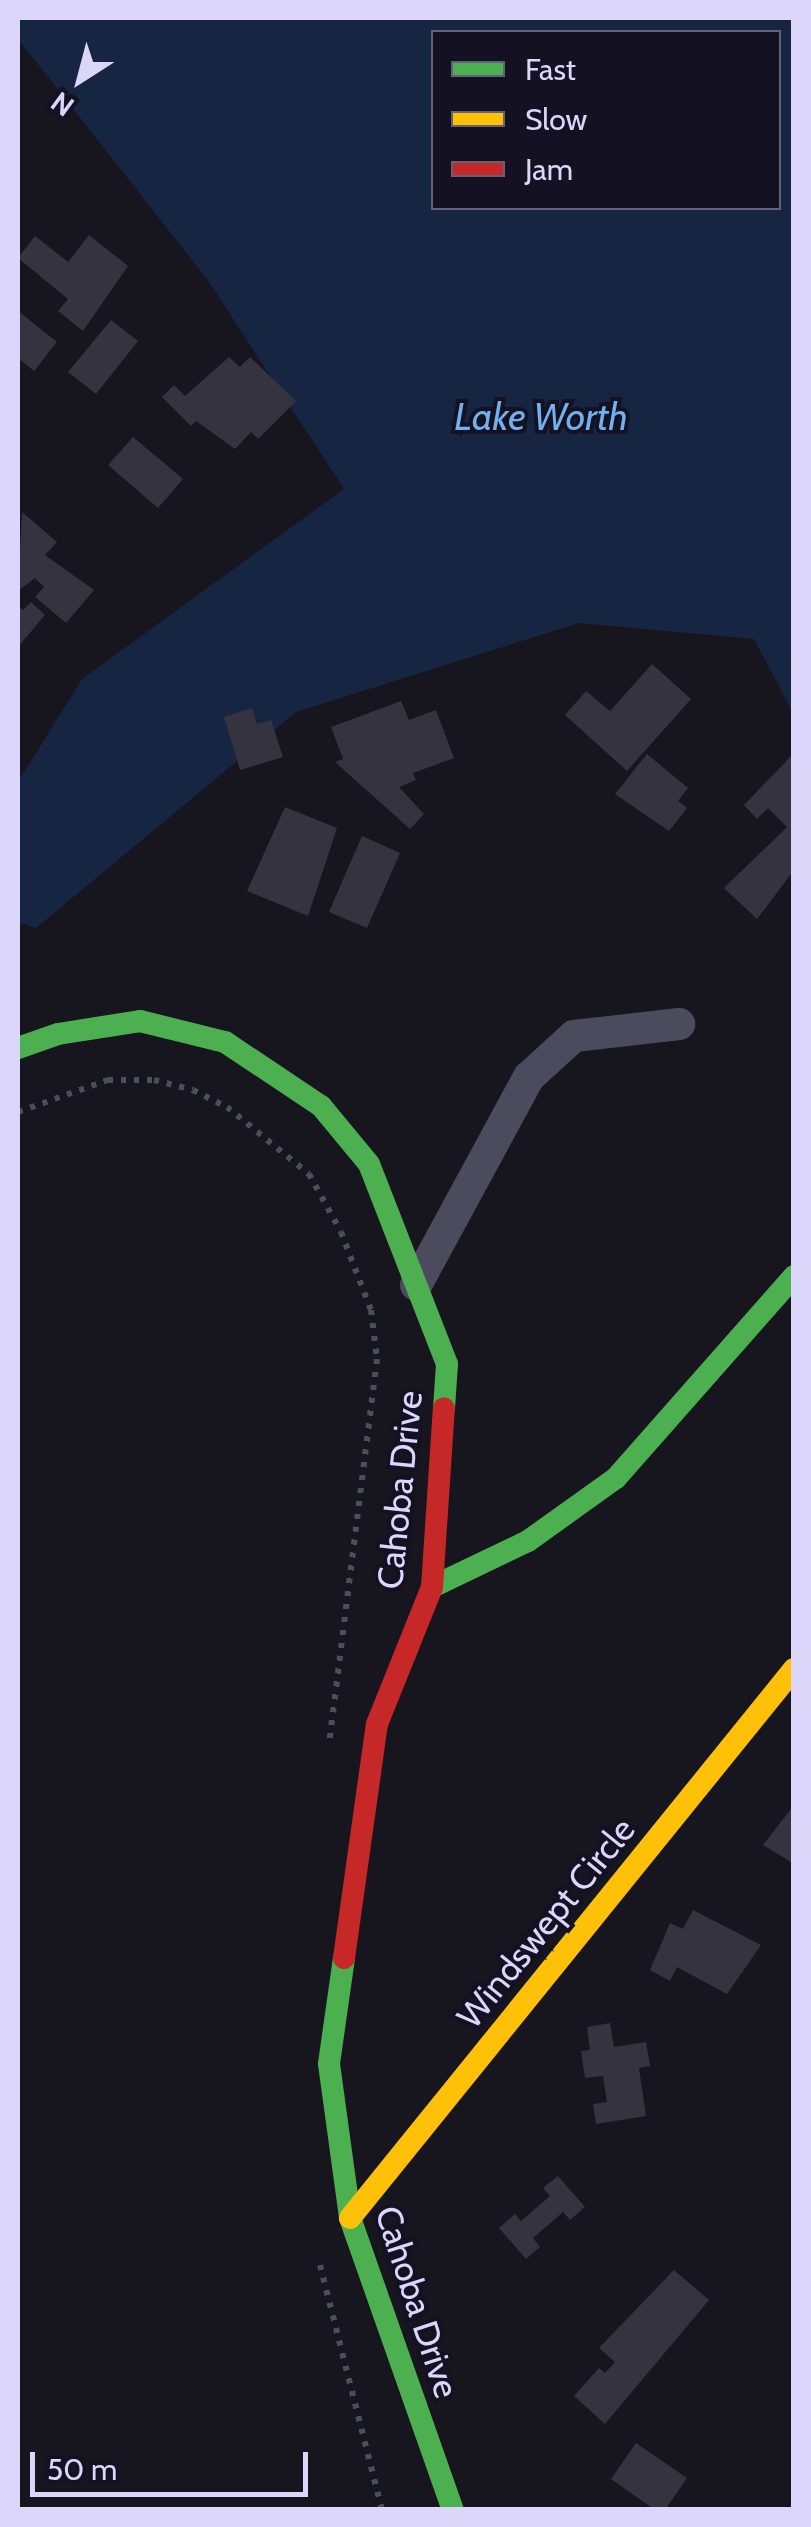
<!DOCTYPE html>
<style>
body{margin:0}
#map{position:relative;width:811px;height:2527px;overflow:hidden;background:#17151e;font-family:Cabin,sans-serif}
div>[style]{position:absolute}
.water>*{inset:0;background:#162642}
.building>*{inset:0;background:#353340}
.path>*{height:6px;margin-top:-3px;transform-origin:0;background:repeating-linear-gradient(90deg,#47515b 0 5px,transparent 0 13px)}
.street>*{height:32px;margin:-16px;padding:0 16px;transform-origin:16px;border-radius:16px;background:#4c4b5d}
.fast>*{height:22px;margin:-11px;padding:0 11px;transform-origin:11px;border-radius:11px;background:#4caf50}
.slow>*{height:22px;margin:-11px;padding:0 11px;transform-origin:11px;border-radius:11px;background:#ffc107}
.jam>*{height:22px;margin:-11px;padding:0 11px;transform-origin:11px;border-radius:11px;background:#c62828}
span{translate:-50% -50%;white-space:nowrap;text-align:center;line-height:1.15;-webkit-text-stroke:8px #141122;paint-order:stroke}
.street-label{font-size:35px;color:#dbd6fa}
.water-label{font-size:38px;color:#71b1ed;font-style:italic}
.frame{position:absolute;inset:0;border:20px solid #dbd6fa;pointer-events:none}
.legend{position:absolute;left:431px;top:30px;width:350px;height:180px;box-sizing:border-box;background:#141122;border:2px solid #646078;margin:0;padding:12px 18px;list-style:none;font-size:30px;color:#dbd6fa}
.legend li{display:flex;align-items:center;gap:20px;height:50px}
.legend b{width:50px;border:2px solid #646078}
.north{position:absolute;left:30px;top:30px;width:100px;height:100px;-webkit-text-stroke:8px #141122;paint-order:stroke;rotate:216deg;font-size:28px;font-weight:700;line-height:40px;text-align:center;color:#dbd6fa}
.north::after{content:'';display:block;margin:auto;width:35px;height:45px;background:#dbd6fa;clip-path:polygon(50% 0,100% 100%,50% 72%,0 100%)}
.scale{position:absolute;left:30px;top:2452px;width:278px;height:45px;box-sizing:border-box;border:5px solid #dbd6fa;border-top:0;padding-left:12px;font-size:30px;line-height:35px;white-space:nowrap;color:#dbd6fa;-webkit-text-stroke:8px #141122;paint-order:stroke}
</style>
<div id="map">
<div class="water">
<i style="clip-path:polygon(evenodd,18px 18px,793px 18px,793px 713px,754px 639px,579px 623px,296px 712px,36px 928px,18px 922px,18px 782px,82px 679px,344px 489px,207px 279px,18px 39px,18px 18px,433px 32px,778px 32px,778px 208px,433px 208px,433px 32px)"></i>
</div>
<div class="building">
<i style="clip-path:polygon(89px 235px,128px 266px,83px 331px,58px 311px,68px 299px,18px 258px,35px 236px,68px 262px)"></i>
<i style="clip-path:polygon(18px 311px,57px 342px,34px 371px,18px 358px)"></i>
<i style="clip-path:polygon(111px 320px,138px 341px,96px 394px,68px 372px)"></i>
<i style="clip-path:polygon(229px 357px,240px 367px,250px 357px,296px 401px,258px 439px,251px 432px,235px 449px,196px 421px,191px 426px,162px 397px,174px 385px,185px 396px)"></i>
<i style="clip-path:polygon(133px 437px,183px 479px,158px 508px,108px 465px)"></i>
<i style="clip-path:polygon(22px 512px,57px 542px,45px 555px,94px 590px,66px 623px,35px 597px,44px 587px,35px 578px,18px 591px)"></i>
<i style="clip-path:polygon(31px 602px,45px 615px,18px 647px,18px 606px,23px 610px)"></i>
<i style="clip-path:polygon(652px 664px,691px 699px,627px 771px,565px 715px,586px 691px,610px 711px)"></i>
<i style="clip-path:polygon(401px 701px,409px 720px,436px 710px,454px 758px,413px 773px,416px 780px,399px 787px,424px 814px,410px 829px,335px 762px,343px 759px,331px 727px)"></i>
<i style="clip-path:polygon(252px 708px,257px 724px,271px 720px,283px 757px,240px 770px,224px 717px)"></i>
<i style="clip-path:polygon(794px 753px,794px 870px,757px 919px,724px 888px,787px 827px,768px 808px,757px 819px,744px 805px)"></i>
<i style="clip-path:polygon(647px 754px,688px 788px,678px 801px,687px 808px,669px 831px,615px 794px)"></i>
<i style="clip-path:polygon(285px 807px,337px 828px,308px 916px,247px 891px)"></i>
<i style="clip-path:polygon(362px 836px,400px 853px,367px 928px,329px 912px)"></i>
<i style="clip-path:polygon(794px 1805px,794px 1859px,791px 1862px,763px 1845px)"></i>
<i style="clip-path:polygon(693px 1910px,761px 1945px,727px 1994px,677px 1967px,670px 1981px,650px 1970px,670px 1923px,683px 1929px)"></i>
<i style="clip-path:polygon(610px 2023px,614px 2047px,646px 2042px,650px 2066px,639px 2068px,646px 2116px,596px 2124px,593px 2104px,607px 2102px,603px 2076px,585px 2078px,581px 2051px,590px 2050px,587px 2027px)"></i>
<i style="clip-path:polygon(558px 2176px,585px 2207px,570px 2220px,563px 2212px,533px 2238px,540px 2247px,526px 2259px,499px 2228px,515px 2214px,521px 2221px,550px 2196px,543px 2188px)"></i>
<i style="clip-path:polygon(674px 2270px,709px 2300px,605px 2424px,574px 2396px,599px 2368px,605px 2373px,615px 2362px,599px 2348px)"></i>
<i style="clip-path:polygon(636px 2443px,687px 2478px,665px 2510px,655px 2510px,611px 2479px)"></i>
</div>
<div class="path">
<i style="left:18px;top:1112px;width:96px;rotate:-19.6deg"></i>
<i style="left:108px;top:1080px;width:46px"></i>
<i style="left:154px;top:1080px;width:40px;rotate:14.4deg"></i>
<i style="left:193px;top:1090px;width:38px;rotate:27deg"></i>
<i style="left:227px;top:1107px;width:106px;rotate:39.3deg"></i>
<i style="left:309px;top:1174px;width:66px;rotate:61.1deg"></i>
<i style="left:341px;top:1232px;width:84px;rotate:69deg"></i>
<i style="left:371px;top:1310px;width:49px;rotate:83deg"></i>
<i style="left:377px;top:1359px;width:388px;rotate:97.1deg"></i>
<i style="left:320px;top:2265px;width:253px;rotate:75.8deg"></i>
</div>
<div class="street">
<i style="left:416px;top:1285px;width:237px;rotate:-61.5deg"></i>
<i style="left:529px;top:1077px;width:61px;rotate:-42.3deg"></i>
<i style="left:574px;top:1036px;width:106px;rotate:-6.5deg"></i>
</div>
<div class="fast">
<i style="left:18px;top:1048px;width:42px;rotate:-19.3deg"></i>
<i style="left:58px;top:1034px;width:83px;rotate:-9deg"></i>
<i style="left:140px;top:1021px;width:88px;rotate:13.9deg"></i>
<i style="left:225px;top:1042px;width:115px;rotate:33.7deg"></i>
<i style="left:321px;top:1106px;width:75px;rotate:50.4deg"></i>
<i style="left:369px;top:1164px;width:215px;rotate:68.7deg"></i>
<i style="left:447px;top:1364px;width:44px;rotate:93.9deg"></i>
<i style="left:432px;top:1587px;width:106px;rotate:-25.6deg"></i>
<i style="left:528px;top:1541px;width:108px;rotate:-35.6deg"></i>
<i style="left:616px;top:1478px;width:269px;rotate:-48.6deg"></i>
<i style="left:344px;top:1958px;width:107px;rotate:98.1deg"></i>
<i style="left:329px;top:2064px;width:155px;rotate:82.2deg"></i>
<i style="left:350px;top:2218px;width:310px;rotate:70.6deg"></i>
</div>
<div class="slow">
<i style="left:350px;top:2218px;width:706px;rotate:-51.04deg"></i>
</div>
<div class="jam">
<i style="left:344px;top:1958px;width:236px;rotate:-82deg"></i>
<i style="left:377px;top:1724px;width:148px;rotate:-68.1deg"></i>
<i style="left:432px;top:1587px;width:179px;rotate:-86.2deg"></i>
</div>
<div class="street-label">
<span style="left:400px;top:1490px;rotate:-84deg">Cahoba Drive</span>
<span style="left:546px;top:1923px;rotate:-51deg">Windswept Circle</span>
<span style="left:417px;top:2302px;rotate:72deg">Cahoba Drive</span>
</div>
<div class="water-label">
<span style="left:541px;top:417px">Lake Worth</span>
</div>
<div class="frame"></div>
<ul class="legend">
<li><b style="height:12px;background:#4caf50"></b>Fast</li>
<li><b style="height:12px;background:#ffc107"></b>Slow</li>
<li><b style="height:12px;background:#c62828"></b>Jam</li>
</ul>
<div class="north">N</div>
<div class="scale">50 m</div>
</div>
